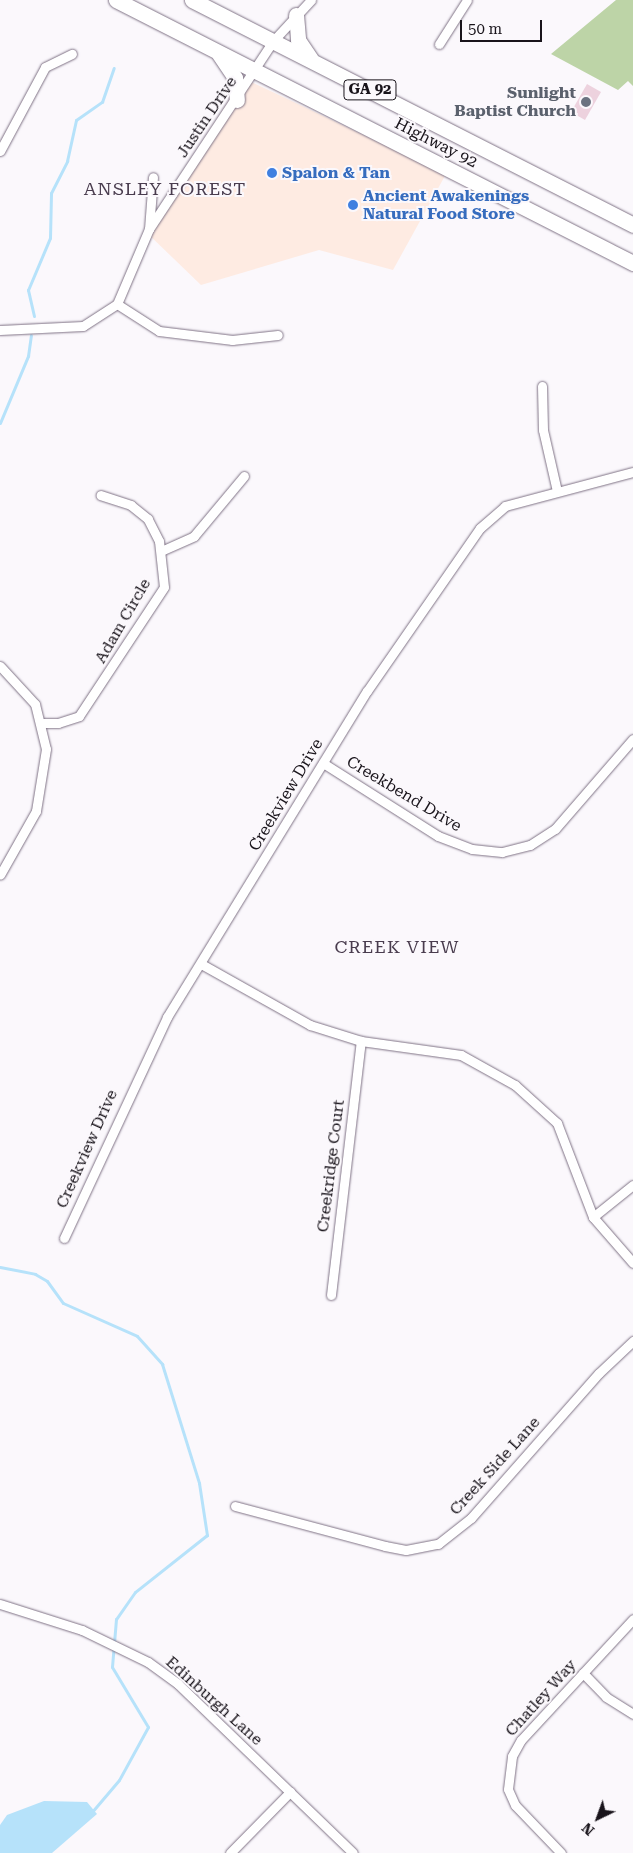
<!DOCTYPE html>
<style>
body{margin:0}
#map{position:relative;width:633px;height:1853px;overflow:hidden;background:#fbf8fc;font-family:"Roboto Serif",serif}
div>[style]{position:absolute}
.commercial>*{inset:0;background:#feebe2}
.green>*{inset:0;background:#bdd4a7}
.water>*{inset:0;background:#b6e2fa}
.stream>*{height:3px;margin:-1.5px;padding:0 1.5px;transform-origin:1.5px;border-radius:1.5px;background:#b6e2fa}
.building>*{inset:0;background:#edd2de}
.roads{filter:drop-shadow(0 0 1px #7f7285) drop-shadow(0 0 1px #7f7285)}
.minor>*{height:9px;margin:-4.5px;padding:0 4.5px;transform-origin:4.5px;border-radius:4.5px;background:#fff}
.primary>*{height:15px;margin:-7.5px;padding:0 7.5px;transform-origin:7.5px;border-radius:7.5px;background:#fff}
.dots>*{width:14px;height:14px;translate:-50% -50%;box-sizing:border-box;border:2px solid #fbf8fc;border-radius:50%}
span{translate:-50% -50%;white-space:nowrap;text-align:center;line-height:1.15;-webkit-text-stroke:4px #fbf8fc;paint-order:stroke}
.shield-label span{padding:1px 4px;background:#fbf8fc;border:1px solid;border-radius:4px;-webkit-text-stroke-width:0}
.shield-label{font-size:15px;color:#19141b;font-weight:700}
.worship-label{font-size:16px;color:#5b616d;font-weight:700}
.right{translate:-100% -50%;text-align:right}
.street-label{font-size:16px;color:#19141b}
.shop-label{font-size:16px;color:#366cbe;font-weight:700}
.left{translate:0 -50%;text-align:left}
.neighbourhood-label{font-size:18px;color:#493c4e;letter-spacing:1px}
.north{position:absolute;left:573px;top:1793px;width:50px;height:50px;-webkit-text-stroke:4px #fbf8fc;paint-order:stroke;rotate:222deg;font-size:14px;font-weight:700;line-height:20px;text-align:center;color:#19141b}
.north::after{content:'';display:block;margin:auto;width:18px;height:22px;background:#19141b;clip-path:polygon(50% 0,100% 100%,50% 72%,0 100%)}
.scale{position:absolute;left:460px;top:20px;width:82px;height:22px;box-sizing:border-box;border:2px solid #19141b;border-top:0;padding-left:6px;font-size:15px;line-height:18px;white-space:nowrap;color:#19141b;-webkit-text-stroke:4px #fbf8fc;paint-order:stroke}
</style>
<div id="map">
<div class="commercial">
<i style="clip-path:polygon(243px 78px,446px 174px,393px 270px,319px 250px,201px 285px,145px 231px)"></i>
</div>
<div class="green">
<i style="clip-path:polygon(616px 0,633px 0,633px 86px,628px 81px,618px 90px,551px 54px)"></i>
</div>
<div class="water">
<i style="clip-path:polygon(44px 1801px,87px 1802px,97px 1814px,52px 1853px,0 1853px,0 1825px,7px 1815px)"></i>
</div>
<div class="stream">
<i style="left:34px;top:316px;width:27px;rotate:-103deg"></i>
<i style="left:28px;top:290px;width:56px;rotate:-67.1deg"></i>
<i style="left:50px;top:238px;width:45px;rotate:-88.7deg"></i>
<i style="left:51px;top:193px;width:36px;rotate:-63deg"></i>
<i style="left:67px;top:161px;width:42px;rotate:-77.6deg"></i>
<i style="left:76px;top:120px;width:32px;rotate:-35deg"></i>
<i style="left:102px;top:102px;width:36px;rotate:-71deg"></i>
<i style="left:0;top:423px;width:73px;rotate:-67.3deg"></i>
<i style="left:28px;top:356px;width:21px;rotate:-82deg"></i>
<i style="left:0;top:1267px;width:36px;rotate:11deg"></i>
<i style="left:35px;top:1274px;width:14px;rotate:30deg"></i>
<i style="left:47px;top:1281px;width:27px;rotate:54deg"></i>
<i style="left:63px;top:1303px;width:81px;rotate:24deg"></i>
<i style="left:137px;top:1336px;width:38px;rotate:48deg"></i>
<i style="left:162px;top:1364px;width:125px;rotate:72.7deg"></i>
<i style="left:199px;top:1483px;width:53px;rotate:81.3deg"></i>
<i style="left:207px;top:1535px;width:92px;rotate:141.6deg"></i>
<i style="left:135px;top:1592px;width:33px;rotate:125deg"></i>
<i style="left:116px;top:1619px;width:48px;rotate:94.8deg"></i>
<i style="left:112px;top:1667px;width:70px;rotate:59deg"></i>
<i style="left:148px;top:1727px;width:60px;rotate:118.7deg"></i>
<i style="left:119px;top:1780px;width:43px;rotate:130.3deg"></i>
</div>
<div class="building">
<i style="clip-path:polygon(587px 84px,601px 92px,585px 120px,571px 112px)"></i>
</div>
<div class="roads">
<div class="minor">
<i style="left:439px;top:44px;width:52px;rotate:-57.5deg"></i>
<i style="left:0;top:151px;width:95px;rotate:-61.8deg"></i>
<i style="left:45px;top:67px;width:30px;rotate:-26deg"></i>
<i style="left:149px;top:229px;width:225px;rotate:-56.6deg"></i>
<i style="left:273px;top:41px;width:56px;rotate:-47.2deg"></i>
<i style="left:117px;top:304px;width:50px;rotate:32.7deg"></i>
<i style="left:159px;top:331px;width:74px;rotate:7deg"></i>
<i style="left:232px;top:340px;width:46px;rotate:-6.2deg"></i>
<i style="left:0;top:330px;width:83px;rotate:-2.8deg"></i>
<i style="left:83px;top:326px;width:40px;rotate:-32.9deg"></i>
<i style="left:117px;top:304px;width:82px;rotate:-66.9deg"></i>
<i style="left:149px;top:229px;width:52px;rotate:-85.6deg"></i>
<i style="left:542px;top:386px;width:44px;rotate:88.7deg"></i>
<i style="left:543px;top:430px;width:63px;rotate:77.1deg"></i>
<i style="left:161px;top:551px;width:36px;rotate:-24deg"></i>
<i style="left:194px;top:536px;width:78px;rotate:-50.2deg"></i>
<i style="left:0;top:666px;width:52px;rotate:47.4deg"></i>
<i style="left:35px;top:704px;width:46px;rotate:76.3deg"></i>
<i style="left:46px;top:749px;width:63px;rotate:99.2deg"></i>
<i style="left:36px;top:811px;width:73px;rotate:119.4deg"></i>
<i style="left:42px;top:723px;width:16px"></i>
<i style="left:58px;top:723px;width:22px;rotate:-18deg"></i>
<i style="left:79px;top:716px;width:154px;rotate:-56.6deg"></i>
<i style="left:164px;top:587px;width:46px;rotate:-96.2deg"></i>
<i style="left:159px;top:541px;width:25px;rotate:-117deg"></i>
<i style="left:148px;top:519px;width:22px;rotate:-141deg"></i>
<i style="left:131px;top:505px;width:32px;rotate:-162deg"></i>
<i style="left:323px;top:763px;width:136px;rotate:32.4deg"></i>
<i style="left:438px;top:836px;width:36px;rotate:21deg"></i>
<i style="left:472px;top:849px;width:30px;rotate:6deg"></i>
<i style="left:502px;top:852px;width:29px;rotate:-14deg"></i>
<i style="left:530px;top:845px;width:30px;rotate:-33deg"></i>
<i style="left:555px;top:829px;width:119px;rotate:-49.1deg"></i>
<i style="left:203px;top:965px;width:123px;rotate:29.3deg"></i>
<i style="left:310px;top:1025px;width:53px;rotate:17.4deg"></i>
<i style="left:361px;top:1041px;width:101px;rotate:8deg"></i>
<i style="left:461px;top:1055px;width:62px;rotate:29.1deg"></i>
<i style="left:515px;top:1085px;width:57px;rotate:42.1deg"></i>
<i style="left:557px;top:1123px;width:101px;rotate:69deg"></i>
<i style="left:593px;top:1217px;width:61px;rotate:49deg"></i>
<i style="left:593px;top:1217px;width:51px;rotate:-38.7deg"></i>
<i style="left:64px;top:1238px;width:244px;rotate:-65deg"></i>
<i style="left:167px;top:1017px;width:382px;rotate:-58.5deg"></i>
<i style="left:367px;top:691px;width:198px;rotate:-55.3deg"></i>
<i style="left:480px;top:528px;width:33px;rotate:-41deg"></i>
<i style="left:505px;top:506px;width:132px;rotate:-14.9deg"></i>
<i style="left:331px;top:1295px;width:256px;rotate:-83.3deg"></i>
<i style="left:235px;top:1506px;width:155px;rotate:14.9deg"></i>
<i style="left:385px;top:1546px;width:21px;rotate:11deg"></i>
<i style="left:406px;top:1550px;width:33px;rotate:-11deg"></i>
<i style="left:438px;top:1544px;width:42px;rotate:-38.2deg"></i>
<i style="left:471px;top:1518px;width:193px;rotate:-48.6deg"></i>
<i style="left:599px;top:1373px;width:47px;rotate:-43.3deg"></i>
<i style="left:0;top:1604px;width:86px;rotate:17.6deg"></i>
<i style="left:82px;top:1630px;width:73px;rotate:25.9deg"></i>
<i style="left:148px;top:1662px;width:37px;rotate:36deg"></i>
<i style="left:178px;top:1684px;width:243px;rotate:44deg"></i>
<i style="left:583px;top:1673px;width:33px;rotate:46deg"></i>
<i style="left:606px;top:1697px;width:32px;rotate:32deg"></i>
<i style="left:230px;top:1853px;width:86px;rotate:-45.5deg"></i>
<i style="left:561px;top:1853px;width:66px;rotate:-133.8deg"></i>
<i style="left:515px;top:1805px;width:17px;rotate:-114deg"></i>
<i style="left:508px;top:1789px;width:33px;rotate:-83deg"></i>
<i style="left:512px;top:1756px;width:18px;rotate:-61deg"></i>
<i style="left:521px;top:1740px;width:165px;rotate:-47.2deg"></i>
</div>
<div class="primary">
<i style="left:116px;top:0;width:580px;rotate:26.96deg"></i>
<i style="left:192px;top:0;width:495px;rotate:27deg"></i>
<i style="left:296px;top:15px;width:25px;rotate:85deg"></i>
<i style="left:298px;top:40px;width:23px;rotate:56deg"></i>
<i style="left:219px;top:54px;width:29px;rotate:56deg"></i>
<i style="left:235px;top:78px;width:22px;rotate:85deg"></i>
</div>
</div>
<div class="dots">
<i style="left:586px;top:102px;background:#6b7280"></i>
<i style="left:272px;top:173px;background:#3f7fe0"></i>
<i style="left:353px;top:205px;background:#3f7fe0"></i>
</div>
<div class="shield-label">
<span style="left:370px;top:90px">GA 92</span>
</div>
<div class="worship-label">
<span class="right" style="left:576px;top:102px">Sunlight<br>Baptist Church</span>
</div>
<div class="street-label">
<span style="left:207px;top:117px;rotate:-56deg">Justin Drive</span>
<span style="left:436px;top:143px;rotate:27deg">Highway 92</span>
<span style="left:123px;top:621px;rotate:-60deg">Adam Circle</span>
<span style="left:404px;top:794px;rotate:31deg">Creekbend Drive</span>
<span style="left:286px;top:795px;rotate:-59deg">Creekview Drive</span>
<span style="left:87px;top:1149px;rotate:-66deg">Creekview Drive</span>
<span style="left:331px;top:1166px;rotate:-83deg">Creekridge Court</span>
<span style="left:495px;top:1466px;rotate:-48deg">Creek Side Lane</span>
<span style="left:541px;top:1698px;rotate:-48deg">Chatley Way</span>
<span style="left:214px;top:1701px;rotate:42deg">Edinburgh Lane</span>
</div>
<div class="shop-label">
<span class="left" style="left:282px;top:173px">Spalon &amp; Tan</span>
<span class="left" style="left:363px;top:205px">Ancient Awakenings<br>Natural Food Store</span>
</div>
<div class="neighbourhood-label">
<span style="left:165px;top:189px">ANSLEY FOREST</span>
<span style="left:397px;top:947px">CREEK VIEW</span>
</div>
<div class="north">N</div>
<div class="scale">50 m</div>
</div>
